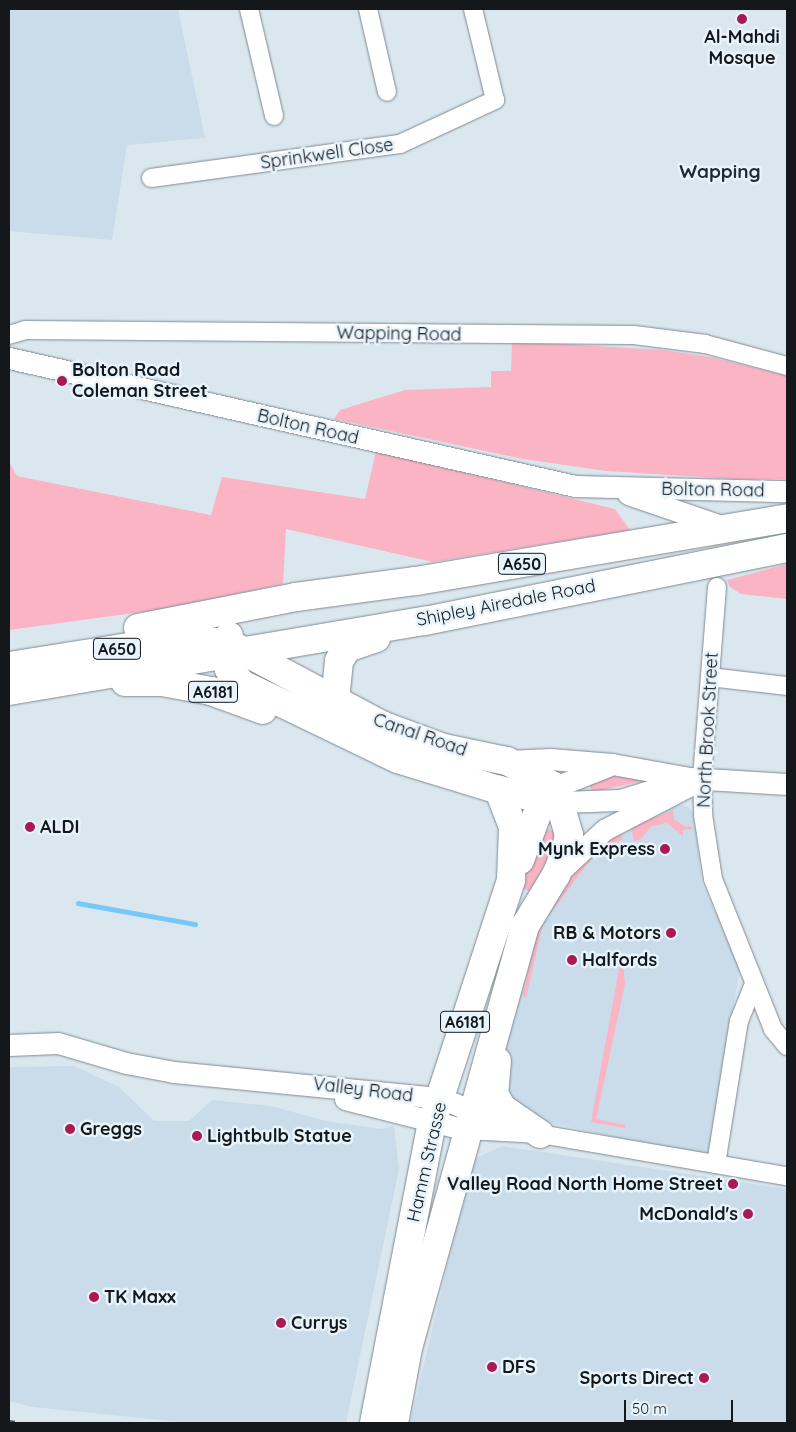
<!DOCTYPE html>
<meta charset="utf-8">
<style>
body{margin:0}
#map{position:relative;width:796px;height:1432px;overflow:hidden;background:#dbe7ef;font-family:Quicksand,sans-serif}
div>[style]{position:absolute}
.built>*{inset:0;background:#cadce9}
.green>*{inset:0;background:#fbb4c4}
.stream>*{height:4.5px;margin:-2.25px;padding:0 2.25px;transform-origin:2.25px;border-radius:2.25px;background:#78c7fa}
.roads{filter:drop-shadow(0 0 1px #7e8990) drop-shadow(0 0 1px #7e8990)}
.minor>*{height:18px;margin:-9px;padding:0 9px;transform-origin:9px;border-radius:9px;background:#fff}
.tertiary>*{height:21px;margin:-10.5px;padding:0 10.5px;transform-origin:10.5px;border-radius:10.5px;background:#fff}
.primary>*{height:28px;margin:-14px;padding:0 14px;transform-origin:14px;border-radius:14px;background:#fff}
.rail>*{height:4px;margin-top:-2px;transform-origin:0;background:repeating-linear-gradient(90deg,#4d5358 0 6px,transparent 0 12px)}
.dots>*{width:14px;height:14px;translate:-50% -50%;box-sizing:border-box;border:2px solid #e8f4fc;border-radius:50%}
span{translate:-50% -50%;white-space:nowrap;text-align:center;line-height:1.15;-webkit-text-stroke:5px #e8f4fc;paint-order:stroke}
.shield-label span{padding:1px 4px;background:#e8f4fc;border:1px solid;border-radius:4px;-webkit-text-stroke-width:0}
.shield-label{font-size:16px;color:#14181b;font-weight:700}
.poi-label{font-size:18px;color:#14181b;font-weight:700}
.left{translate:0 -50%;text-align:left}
.right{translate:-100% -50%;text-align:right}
.street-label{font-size:18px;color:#14181b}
.neighbourhood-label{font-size:19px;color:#222b31;font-weight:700}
.frame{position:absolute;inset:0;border:10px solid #14181b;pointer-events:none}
.scale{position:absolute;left:624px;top:1400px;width:109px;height:22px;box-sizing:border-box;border:2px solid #14181b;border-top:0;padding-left:6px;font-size:15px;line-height:18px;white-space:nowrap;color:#14181b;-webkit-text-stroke:4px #e8f4fc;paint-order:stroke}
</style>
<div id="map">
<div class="built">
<i style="clip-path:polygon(9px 9px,178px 9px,205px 138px,127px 145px,112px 240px,9px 231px)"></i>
<i style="clip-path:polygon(673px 802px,688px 807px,694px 814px,702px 883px,740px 968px,708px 1157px,523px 1117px,498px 1080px,534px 921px,576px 859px)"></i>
<i style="clip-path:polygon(74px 1066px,119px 1087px,154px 1121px,189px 1121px,212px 1100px,271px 1106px,326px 1121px,381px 1129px,394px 1126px,399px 1169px,346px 1423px,191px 1423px,33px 1407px,9px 1401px,9px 1067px)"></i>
<i style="clip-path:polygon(503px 1146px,787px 1189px,787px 1423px,410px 1423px,469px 1173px,476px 1158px)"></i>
</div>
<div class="green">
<i style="clip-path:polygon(512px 341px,663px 350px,710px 357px,787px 376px,787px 479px,735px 479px,606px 471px,523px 459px,334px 419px,340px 410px,405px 390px,491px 387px,491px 371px,511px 371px)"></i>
<i style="clip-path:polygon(376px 451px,615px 509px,630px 530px,433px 562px,286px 529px,283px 584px,163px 609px,9px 630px,9px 462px,17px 476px,211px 515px,222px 477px,365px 499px)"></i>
<i style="clip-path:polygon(787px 564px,787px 599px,741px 594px,730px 587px,727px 580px)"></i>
<i style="clip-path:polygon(610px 773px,648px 780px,592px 792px,588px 782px)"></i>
<i style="clip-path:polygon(673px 810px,674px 819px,686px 827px,691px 826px,692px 829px,683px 830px,683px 836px,667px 823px,652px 826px,640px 840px,634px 841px,631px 827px)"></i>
<i style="clip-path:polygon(546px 828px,555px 832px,554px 845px,530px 892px,519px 886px,525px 864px)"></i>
<i style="clip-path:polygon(620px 832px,623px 839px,594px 855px,543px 923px,526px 998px,523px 995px,538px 927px,544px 913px,578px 868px,600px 845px)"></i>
<i style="clip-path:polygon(622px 953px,625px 984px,596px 1119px,626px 1125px,625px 1128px,591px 1122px)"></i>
</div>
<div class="stream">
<i style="left:78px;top:903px;width:119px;rotate:10.2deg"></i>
</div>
<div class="roads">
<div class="minor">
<i style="left:249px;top:9px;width:110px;rotate:76.8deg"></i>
<i style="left:368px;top:9px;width:85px;rotate:77.1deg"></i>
<i style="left:151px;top:178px;width:251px;rotate:-7.8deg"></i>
<i style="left:400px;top:144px;width:105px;rotate:-24.9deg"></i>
<i style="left:495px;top:100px;width:94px;rotate:-103.6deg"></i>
<i style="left:9px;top:335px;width:17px;rotate:-17deg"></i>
<i style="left:25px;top:330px;width:609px;rotate:0.47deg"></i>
<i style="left:634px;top:335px;width:72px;rotate:7.2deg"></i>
<i style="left:705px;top:344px;width:85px;rotate:15deg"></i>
<i style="left:717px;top:587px;width:193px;rotate:94.5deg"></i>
<i style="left:702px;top:779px;width:36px;rotate:88deg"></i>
<i style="left:703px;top:815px;width:65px;rotate:81.1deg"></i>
<i style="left:713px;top:879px;width:162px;rotate:68.2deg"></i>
<i style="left:773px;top:1029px;width:22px;rotate:51deg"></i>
<i style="left:710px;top:677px;width:78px;rotate:6.7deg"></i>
<i style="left:472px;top:1111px;width:45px;rotate:18deg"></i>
<i style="left:467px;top:1130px;width:73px;rotate:3.1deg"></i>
<i style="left:540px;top:1134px;width:251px;rotate:9.7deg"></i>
<i style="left:716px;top:1164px;width:145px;rotate:-80.9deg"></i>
<i style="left:739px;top:1021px;width:40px;rotate:-68deg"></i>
</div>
<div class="tertiary">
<i style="left:9px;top:358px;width:580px;rotate:12.74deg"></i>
<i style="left:575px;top:486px;width:212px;rotate:1.4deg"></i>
<i style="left:628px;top:494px;width:105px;rotate:19deg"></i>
<i style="left:507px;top:761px;width:43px;rotate:-2.7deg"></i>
<i style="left:550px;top:759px;width:62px;rotate:4.6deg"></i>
<i style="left:612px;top:764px;width:79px;rotate:10.2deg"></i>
<i style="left:690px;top:778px;width:97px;rotate:3.5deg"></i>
<i style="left:555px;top:787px;width:57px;rotate:-21.6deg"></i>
<i style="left:560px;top:802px;width:60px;rotate:-1.9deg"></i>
<i style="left:620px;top:800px;width:61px;rotate:-17.2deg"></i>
<i style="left:561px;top:870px;width:59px;rotate:-42.9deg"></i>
<i style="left:604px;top:830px;width:110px;rotate:-27.5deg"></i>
<i style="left:9px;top:1045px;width:49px;rotate:-2.3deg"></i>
<i style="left:58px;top:1043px;width:71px;rotate:16.4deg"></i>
<i style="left:126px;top:1063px;width:49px;rotate:10.6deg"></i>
<i style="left:174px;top:1072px;width:268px;rotate:5.6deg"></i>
<i style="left:441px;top:1098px;width:34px;rotate:23deg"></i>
<i style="left:345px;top:1099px;width:126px;rotate:14.3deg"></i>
</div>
<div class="primary">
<i style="left:138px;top:628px;width:161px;rotate:-11.1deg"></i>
<i style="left:296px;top:597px;width:121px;rotate:-7.6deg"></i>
<i style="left:416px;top:581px;width:376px;rotate:-9.6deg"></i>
<i style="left:229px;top:636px;width:17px;rotate:107deg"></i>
<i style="left:224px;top:652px;width:18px;rotate:74deg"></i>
<i style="left:229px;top:669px;width:20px;rotate:49deg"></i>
<i style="left:242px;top:684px;width:173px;rotate:25.7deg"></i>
<i style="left:398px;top:759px;width:106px;rotate:17.1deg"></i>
<i style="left:499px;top:790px;width:62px;rotate:11.1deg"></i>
<i style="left:9px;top:666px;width:159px;rotate:-9deg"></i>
<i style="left:166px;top:641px;width:38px;rotate:-2deg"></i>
<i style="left:204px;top:640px;width:28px;rotate:10deg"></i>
<i style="left:232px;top:645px;width:170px;rotate:28.1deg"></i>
<i style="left:382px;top:725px;width:66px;rotate:20.4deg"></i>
<i style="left:444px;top:748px;width:64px;rotate:11.7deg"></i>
<i style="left:507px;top:761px;width:55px;rotate:28.4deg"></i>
<i style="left:555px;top:787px;width:50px;rotate:73.7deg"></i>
<i style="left:569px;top:835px;width:18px;rotate:103deg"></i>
<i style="left:565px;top:853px;width:24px;rotate:112deg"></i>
<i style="left:556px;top:875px;width:60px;rotate:121.3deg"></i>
<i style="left:525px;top:926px;width:433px;rotate:105.5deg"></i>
<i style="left:409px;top:1343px;width:81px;rotate:100.6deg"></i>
<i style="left:125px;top:682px;width:37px"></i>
<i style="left:162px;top:682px;width:50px;rotate:10.4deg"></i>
<i style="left:211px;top:691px;width:55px;rotate:20.1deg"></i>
<i style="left:9px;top:691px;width:422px;rotate:-9.6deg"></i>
<i style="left:425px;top:621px;width:369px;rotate:-11.4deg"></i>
<i style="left:335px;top:701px;width:40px;rotate:-84.3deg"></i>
<i style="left:339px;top:661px;width:15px;rotate:-58deg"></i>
<i style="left:347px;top:648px;width:31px;rotate:-19deg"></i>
<i style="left:520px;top:860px;width:66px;rotate:-69.6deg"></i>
<i style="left:543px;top:798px;width:16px;rotate:-43deg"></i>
<i style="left:497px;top:1061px;width:33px;rotate:95deg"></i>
<i style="left:494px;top:1094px;width:16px;rotate:60deg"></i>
<i style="left:502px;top:1108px;width:46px;rotate:34.4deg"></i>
<i style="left:374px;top:1423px;width:307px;rotate:-79.1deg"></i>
<i style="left:432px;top:1122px;width:255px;rotate:-71.9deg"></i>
<i style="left:511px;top:880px;width:53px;rotate:-87.8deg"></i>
<i style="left:513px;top:827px;width:40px;rotate:-111deg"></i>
</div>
</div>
<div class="rail">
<i style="left:9px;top:1422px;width:8px;rotate:7deg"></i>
</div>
<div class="dots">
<i style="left:742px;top:19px;background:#aa1953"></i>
<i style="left:62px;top:381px;background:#aa1953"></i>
<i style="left:30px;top:827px;background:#aa1953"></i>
<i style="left:665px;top:849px;background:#aa1953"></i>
<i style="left:671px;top:933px;background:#aa1953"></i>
<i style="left:572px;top:960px;background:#aa1953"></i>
<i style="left:70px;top:1129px;background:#aa1953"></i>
<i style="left:197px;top:1136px;background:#aa1953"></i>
<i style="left:733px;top:1184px;background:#aa1953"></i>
<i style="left:748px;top:1214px;background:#aa1953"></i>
<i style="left:94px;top:1297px;background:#aa1953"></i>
<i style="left:281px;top:1323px;background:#aa1953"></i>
<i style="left:492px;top:1367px;background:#aa1953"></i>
<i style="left:704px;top:1378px;background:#aa1953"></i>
</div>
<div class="shield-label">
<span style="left:522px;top:564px">A650</span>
<span style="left:117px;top:649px">A650</span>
<span style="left:213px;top:692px">A6181</span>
<span style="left:465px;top:1022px">A6181</span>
</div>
<div class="poi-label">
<span style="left:742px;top:48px">Al‐Mahdi<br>Mosque</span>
<span class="left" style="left:72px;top:381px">Bolton Road<br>Coleman Street</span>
<span class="left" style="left:40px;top:827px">ALDI</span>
<span class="right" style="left:655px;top:849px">Mynk Express</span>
<span class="right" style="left:661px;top:933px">RB &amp; Motors</span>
<span class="left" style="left:582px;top:960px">Halfords</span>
<span class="left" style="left:80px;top:1129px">Greggs</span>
<span class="left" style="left:207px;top:1136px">Lightbulb Statue</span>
<span class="right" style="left:723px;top:1184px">Valley Road North Home Street</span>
<span class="right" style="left:738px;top:1214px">McDonald's</span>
<span class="left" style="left:104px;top:1297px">TK Maxx</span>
<span class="left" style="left:291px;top:1323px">Currys</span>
<span class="left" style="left:502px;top:1367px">DFS</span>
<span class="right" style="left:694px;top:1378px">Sports Direct</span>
</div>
<div class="street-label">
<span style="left:327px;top:154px;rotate:-8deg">Sprinkwell Close</span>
<span style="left:399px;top:334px;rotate:1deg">Wapping Road</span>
<span style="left:308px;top:427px;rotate:13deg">Bolton Road</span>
<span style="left:713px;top:490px;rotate:1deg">Bolton Road</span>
<span style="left:506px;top:603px;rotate:-11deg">Shipley Airedale Road</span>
<span style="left:708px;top:730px;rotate:-87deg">North Brook Street</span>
<span style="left:420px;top:735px;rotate:19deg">Canal Road</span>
<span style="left:363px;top:1090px;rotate:7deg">Valley Road</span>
<span style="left:427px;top:1162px;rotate:-77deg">Hamm Strasse</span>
</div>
<div class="neighbourhood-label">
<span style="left:720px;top:172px">Wapping</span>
</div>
<div class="frame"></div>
<div class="scale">50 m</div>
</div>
